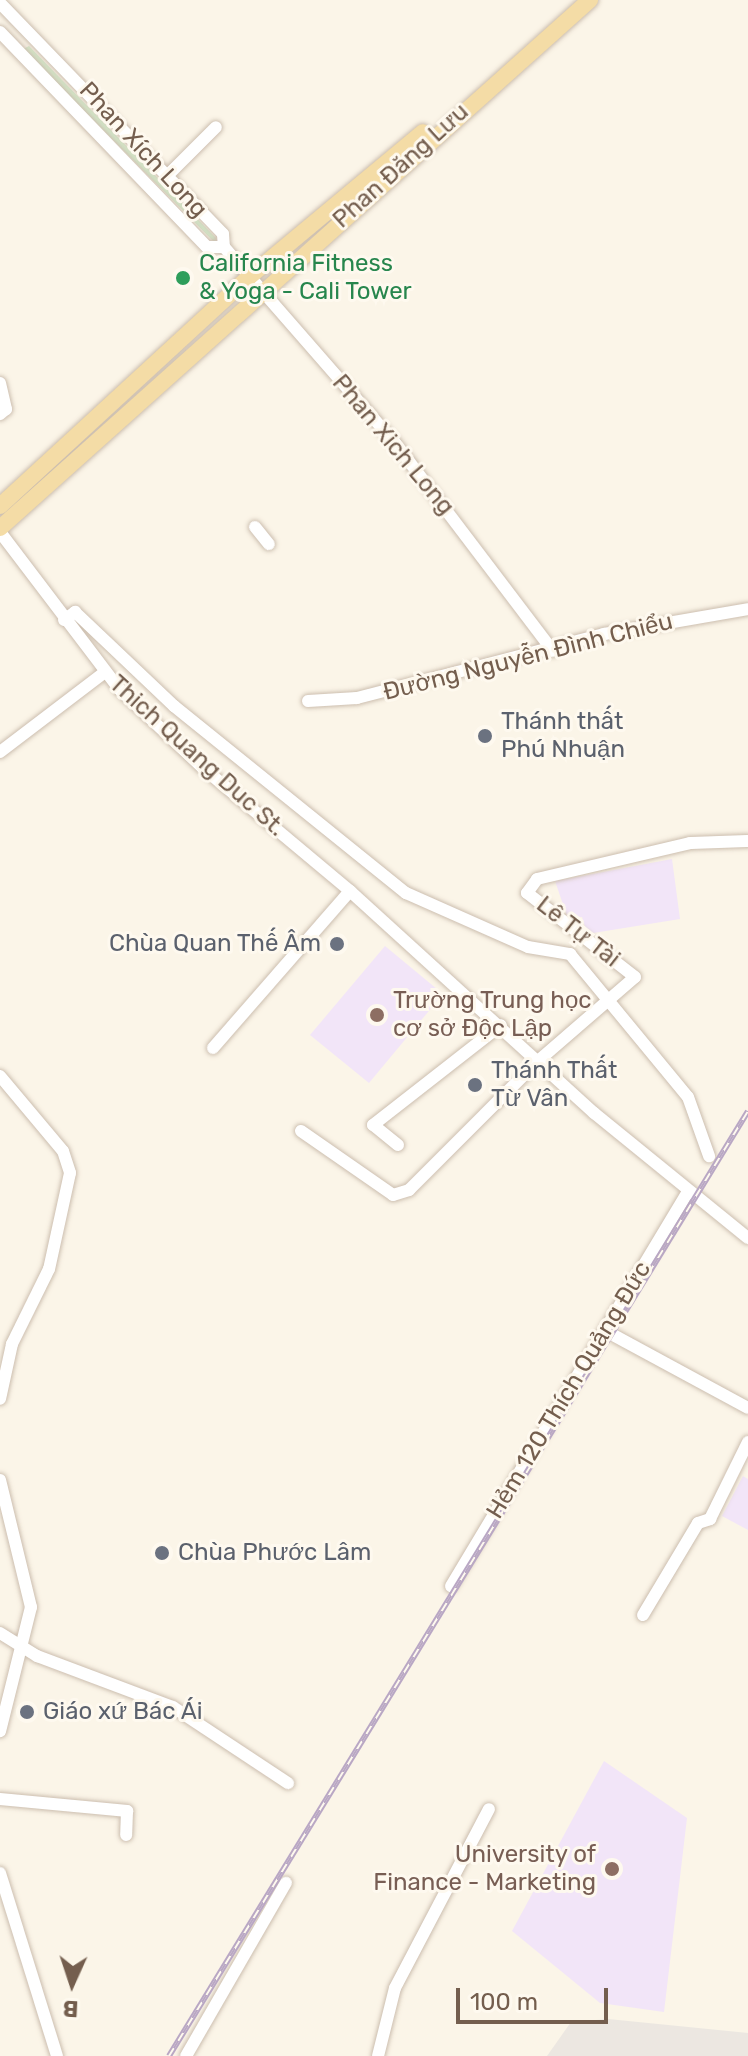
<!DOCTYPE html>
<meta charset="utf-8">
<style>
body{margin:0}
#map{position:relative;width:748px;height:2056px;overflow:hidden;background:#fbf5e8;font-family:Rubik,sans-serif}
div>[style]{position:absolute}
.industrial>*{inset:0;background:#ece7e1}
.education>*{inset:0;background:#f2e5f8}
.green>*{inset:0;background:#d3e8c8}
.roads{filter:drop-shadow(0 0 2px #ccbeaf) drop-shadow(0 0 2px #ccbeaf)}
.minor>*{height:12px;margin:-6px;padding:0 6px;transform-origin:6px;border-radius:6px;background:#fff}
.major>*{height:16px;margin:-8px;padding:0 8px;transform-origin:8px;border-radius:8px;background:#f4dca6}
.rail>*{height:6px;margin-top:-3px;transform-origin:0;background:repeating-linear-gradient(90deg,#fef9ef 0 9px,#b9a7c4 0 18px);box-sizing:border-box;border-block:2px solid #b9a7c4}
.dots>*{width:22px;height:22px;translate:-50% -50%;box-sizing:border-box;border:4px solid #fef9ef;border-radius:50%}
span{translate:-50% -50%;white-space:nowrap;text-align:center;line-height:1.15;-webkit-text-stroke:6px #fef9ef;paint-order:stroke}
.street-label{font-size:24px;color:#745e4e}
.leisure-label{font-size:24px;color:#27864d}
.left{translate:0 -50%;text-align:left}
.worship-label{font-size:24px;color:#5b616d}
.right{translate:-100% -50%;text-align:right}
.education-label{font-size:24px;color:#785e54}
.north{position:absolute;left:32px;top:1944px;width:80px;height:80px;-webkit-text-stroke:6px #fef9ef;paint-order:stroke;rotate:183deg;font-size:22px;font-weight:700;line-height:32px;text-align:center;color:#745e4e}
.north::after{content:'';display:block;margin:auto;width:28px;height:36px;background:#745e4e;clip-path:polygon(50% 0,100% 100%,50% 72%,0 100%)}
.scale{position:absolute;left:456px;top:1988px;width:152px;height:36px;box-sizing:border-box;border:4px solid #745e4e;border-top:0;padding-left:10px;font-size:24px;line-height:28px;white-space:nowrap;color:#745e4e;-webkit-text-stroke:6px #fef9ef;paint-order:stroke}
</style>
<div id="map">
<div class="industrial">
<i style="clip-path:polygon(608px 2019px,748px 2033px,748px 2056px,547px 2056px,571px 2022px)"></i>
</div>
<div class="education">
<i style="clip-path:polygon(672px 859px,680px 919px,587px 934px,582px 917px,568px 919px,555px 881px)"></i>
<i style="clip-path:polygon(385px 946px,443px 994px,369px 1083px,310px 1035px)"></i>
<i style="clip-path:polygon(743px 1476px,748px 1479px,748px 1530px,722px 1516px)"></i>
<i style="clip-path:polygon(604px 1761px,687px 1818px,664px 2012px,600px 2003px,512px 1931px)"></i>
</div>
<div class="green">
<i style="clip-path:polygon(29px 46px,216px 238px,215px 243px,23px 49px)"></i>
</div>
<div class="roads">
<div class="minor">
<i style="left:0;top:3px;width:321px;rotate:46deg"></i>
<i style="left:223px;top:234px;width:13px;rotate:86deg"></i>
<i style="left:224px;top:247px;width:260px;rotate:48.9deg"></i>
<i style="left:395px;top:443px;width:261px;rotate:52.8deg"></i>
<i style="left:0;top:32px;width:298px;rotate:46.1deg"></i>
<i style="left:207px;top:247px;width:17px"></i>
<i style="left:167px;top:176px;width:69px;rotate:-45deg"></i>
<i style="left:0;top:383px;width:27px;rotate:77deg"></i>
<i style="left:6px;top:409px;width:8px;rotate:140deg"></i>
<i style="left:255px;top:527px;width:22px;rotate:51deg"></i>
<i style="left:0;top:532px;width:198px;rotate:52.8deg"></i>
<i style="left:120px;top:690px;width:114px;rotate:43.2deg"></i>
<i style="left:203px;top:768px;width:192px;rotate:39.9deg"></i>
<i style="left:350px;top:891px;width:330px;rotate:42.3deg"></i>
<i style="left:594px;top:1113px;width:198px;rotate:39.1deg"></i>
<i style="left:64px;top:620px;width:14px;rotate:-36deg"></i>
<i style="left:75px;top:612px;width:137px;rotate:43.5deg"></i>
<i style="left:174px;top:706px;width:298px;rotate:38.9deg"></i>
<i style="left:406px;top:893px;width:133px;rotate:23.9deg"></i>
<i style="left:528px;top:947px;width:43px;rotate:9.5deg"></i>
<i style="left:570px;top:954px;width:185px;rotate:50.5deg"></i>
<i style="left:688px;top:1097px;width:63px;rotate:70.4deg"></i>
<i style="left:308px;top:701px;width:49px;rotate:-3.5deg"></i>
<i style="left:357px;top:698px;width:255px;rotate:-14.5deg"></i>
<i style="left:604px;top:634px;width:146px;rotate:-9.8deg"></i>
<i style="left:0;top:752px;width:132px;rotate:-37.3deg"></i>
<i style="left:213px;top:1048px;width:208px;rotate:-48.9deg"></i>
<i style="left:0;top:1076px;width:98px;rotate:50deg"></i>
<i style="left:63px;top:1151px;width:23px;rotate:72deg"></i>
<i style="left:70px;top:1173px;width:98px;rotate:102.3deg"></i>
<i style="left:49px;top:1269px;width:84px;rotate:116.3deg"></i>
<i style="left:12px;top:1344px;width:56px;rotate:102.3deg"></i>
<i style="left:301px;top:1131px;width:112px;rotate:34.8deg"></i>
<i style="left:393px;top:1195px;width:17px;rotate:-17deg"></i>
<i style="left:409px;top:1190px;width:182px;rotate:-45deg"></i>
<i style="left:538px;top:1061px;width:128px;rotate:-40.9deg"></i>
<i style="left:635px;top:977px;width:137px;rotate:-142.1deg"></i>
<i style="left:527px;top:893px;width:17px;rotate:-54deg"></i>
<i style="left:537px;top:879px;width:157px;rotate:-13.2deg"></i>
<i style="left:690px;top:843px;width:58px;rotate:-2deg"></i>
<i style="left:398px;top:1145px;width:32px;rotate:-141deg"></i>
<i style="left:373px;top:1125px;width:162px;rotate:-38deg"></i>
<i style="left:615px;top:1336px;width:151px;rotate:28.4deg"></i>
<i style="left:0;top:1480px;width:131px;rotate:76.3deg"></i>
<i style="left:31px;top:1607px;width:128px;rotate:104deg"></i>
<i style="left:451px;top:1586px;width:458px;rotate:-59deg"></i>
<i style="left:643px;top:1615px;width:107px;rotate:-59.1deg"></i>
<i style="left:698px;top:1523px;width:13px;rotate:-18deg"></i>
<i style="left:710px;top:1519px;width:86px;rotate:-63.7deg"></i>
<i style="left:0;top:1633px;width:44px;rotate:31.9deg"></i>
<i style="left:37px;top:1656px;width:145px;rotate:20.6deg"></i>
<i style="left:173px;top:1707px;width:138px;rotate:33.5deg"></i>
<i style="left:0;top:1799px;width:128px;rotate:5.4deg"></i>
<i style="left:127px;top:1811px;width:24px;rotate:92deg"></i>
<i style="left:0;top:1873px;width:192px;rotate:72.7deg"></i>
<i style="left:186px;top:2056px;width:200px;rotate:-60deg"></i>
<i style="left:378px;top:2056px;width:70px;rotate:-76deg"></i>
<i style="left:395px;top:1988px;width:202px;rotate:-62.3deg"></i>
</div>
<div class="major">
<i style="left:0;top:506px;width:338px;rotate:-42.6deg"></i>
<i style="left:249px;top:277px;width:226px;rotate:-39.8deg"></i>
<i style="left:0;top:528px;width:792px;rotate:-41.83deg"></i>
</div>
</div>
<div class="rail">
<i style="left:169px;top:2056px;width:1108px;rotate:-58.5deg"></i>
</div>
<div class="dots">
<i style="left:183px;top:278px;background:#2e9e5b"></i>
<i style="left:485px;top:736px;background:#6b7280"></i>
<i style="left:337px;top:944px;background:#6b7280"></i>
<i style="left:377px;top:1015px;background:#8d6e63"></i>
<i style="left:475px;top:1085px;background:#6b7280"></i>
<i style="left:162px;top:1553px;background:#6b7280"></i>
<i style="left:27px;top:1712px;background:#6b7280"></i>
<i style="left:612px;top:1869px;background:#8d6e63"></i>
</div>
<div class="street-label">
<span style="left:143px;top:150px;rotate:47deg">Phan Xích Long</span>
<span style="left:401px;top:166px;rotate:-42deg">Phan Đăng Lưu</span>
<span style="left:393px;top:445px;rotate:50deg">Phan Xich Long</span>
<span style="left:528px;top:657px;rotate:-14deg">Đường Nguyễn Đình Chiểu</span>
<span style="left:197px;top:756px;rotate:42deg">Thich Quang Duc St.</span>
<span style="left:578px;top:932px;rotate:38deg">Lê Tự Tài</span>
<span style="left:569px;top:1390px;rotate:-59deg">Hẻm 120 Thích Quảng Đức</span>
</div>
<div class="leisure-label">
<span class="left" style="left:199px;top:278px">California Fitness<br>&amp; Yoga - Cali Tower</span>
</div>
<div class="worship-label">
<span class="left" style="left:501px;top:736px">Thánh thất<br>Phú Nhuận</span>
<span class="right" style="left:321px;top:944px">Chùa Quan Thế Âm</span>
<span class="left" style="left:491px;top:1085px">Thánh Thất<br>Từ Vân</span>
<span class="left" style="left:178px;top:1553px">Chùa Phước Lâm</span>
<span class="left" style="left:43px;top:1712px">Giáo xứ Bác Ái</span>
</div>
<div class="education-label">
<span class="left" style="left:393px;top:1015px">Trường Trung học<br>cơ sở Độc Lập</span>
<span class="right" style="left:596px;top:1869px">University of<br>Finance - Marketing</span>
</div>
<div class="north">B</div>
<div class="scale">100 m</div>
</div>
